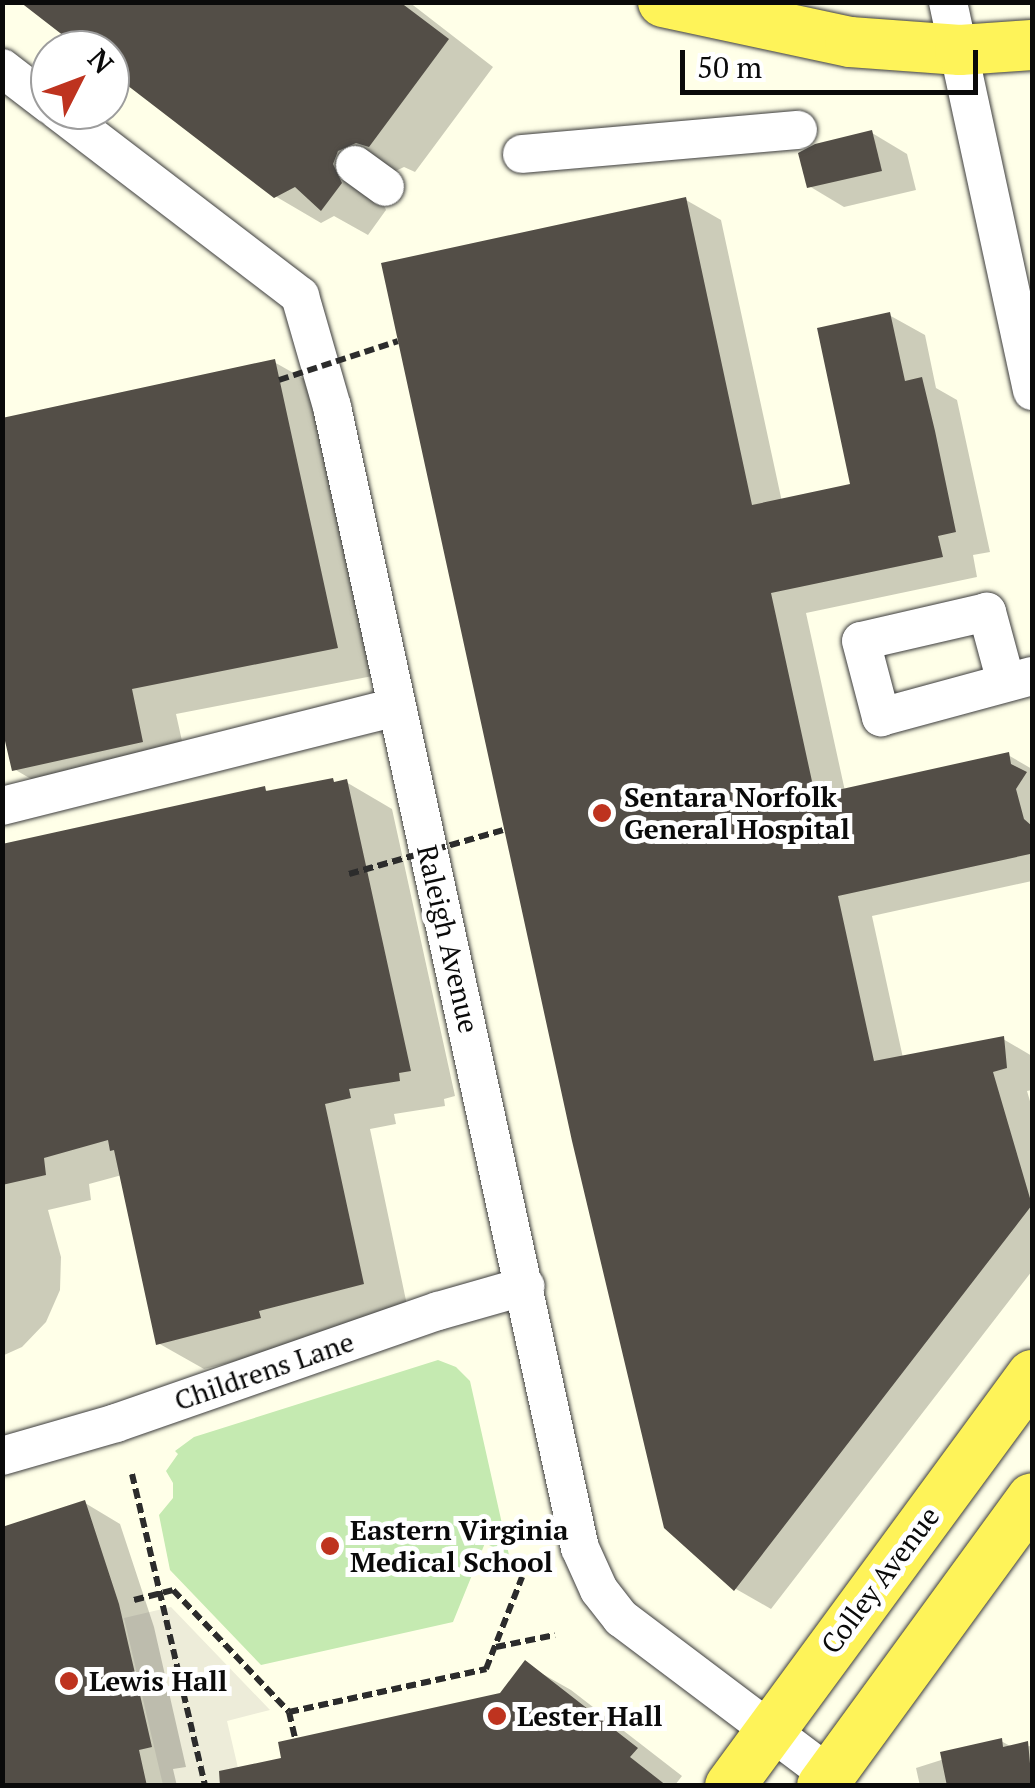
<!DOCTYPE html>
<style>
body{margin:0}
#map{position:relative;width:1035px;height:1788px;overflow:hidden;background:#ffffe8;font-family:"PT Serif",serif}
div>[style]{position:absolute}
.green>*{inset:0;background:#c5eab1}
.plaza>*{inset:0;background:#edecd9}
.shadow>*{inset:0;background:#0003}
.building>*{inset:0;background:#534e47}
.path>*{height:6px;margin-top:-3px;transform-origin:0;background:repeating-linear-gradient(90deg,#2c2c2c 0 10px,transparent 0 15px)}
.roads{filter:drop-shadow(0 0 2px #3d3d3d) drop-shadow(0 0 2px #3d3d3d)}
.minor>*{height:38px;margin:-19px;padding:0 19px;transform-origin:19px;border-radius:19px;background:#fff}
.major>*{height:50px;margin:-25px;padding:0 25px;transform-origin:25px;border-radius:25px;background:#fef359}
.path-bridge>*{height:6px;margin-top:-3px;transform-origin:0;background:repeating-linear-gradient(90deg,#2c2c2c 0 10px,transparent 0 15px)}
.dots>*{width:28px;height:28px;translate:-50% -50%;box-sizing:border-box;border:5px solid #fff;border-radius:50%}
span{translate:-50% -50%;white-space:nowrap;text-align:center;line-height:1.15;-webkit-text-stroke:10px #fff;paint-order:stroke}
.poi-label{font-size:28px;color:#0a0a0a;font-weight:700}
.left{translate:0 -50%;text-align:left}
.street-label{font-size:28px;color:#0a0a0a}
.frame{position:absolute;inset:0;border:5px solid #0a0a0a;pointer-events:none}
.north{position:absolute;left:30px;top:30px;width:100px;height:100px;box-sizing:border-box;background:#fff;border:2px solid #9d9d9d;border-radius:50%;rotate:48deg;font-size:28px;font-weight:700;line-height:40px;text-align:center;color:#0a0a0a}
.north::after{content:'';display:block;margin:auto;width:35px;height:45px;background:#be331f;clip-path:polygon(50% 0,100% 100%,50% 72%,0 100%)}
.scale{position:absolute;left:680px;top:50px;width:298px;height:45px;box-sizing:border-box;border:5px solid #0a0a0a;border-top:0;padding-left:12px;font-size:30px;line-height:35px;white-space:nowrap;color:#0a0a0a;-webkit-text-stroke:8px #fff;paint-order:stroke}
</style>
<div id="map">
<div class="green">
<i style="clip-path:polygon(438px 1360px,456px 1367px,470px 1381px,509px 1555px,485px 1543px,453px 1622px,261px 1665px,170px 1570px,159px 1515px,173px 1498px,173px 1483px,166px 1471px,178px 1454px,175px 1451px,194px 1437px)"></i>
</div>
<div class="plaza">
<i style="clip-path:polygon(171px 1607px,270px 1710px,227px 1721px,242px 1785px,163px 1785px,124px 1618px)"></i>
</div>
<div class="shadow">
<i style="clip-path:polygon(25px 2px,409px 2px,493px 67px,415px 172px,404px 167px,383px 177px,378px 191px,386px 210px,368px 235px,334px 216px,321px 223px,275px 196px,110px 69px,110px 50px,86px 50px)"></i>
<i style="clip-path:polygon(872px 133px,907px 154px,916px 190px,844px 207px,809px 186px)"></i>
<i style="clip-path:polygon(686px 200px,721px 220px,782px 502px,853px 486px,889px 315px,925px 335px,936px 388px,957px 400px,990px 552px,973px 555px,977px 577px,806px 613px,845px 791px,1008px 755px,1032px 769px,1032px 881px,872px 916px,903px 1058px,1003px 1039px,1032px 1056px,1032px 1090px,1027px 1091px,1032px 1108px,1032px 1271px,771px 1609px,736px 1589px,667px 1527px)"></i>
<i style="clip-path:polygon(274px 362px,320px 388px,383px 674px,176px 714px,188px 768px,60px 796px,14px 769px)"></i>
<i style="clip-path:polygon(346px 782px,392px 809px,455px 1096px,444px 1099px,445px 1106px,394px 1114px,396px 1124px,370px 1129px,408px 1310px,304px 1337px,305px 1344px,204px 1369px,158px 1343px,122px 1175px,89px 1184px,91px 1200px,48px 1210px,61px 1257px,60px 1290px,46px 1322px,22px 1347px,2px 1356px,2px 847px,264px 789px,271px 793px)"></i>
<i style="clip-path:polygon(85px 1503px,120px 1524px,154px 1627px,186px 1767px,173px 1769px,177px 1786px,2px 1786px)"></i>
<i style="clip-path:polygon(525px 1664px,571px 1690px,682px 1776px,675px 1785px,262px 1786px,502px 1695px)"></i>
<i style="clip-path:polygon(1001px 1741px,1012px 1747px,1032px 1746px,1032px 1786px,920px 1786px,916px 1768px)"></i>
</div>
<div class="building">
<i style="clip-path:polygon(20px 2px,400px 2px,449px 39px,369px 147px,356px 143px,338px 151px,333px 164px,342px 183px,321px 211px,295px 187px,274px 198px,110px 72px,110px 50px,82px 50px)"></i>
<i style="clip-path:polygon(872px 130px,882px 171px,807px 188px,798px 153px,815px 144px)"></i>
<i style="clip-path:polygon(686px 197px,752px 505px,850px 484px,817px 328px,890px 312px,905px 381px,922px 377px,935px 431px,956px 532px,938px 536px,943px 557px,771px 593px,815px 795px,1009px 752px,1011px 764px,1027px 772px,1016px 789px,1024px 819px,1032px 826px,1030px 854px,838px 896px,874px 1061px,1004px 1036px,1007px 1068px,993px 1072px,1032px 1205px,734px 1591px,664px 1528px,572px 1141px,381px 263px)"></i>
<i style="clip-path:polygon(275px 359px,338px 648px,132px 689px,143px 742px,12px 771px,2px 728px,2px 418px)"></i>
<i style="clip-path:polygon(333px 778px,334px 782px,347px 779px,411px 1071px,399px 1073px,400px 1081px,349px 1089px,351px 1098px,325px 1104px,364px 1284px,259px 1311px,261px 1318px,156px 1345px,114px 1150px,110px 1151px,108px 1140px,44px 1158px,46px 1175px,2px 1185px,2px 844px,265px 786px,266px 791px)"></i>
<i style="clip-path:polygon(85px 1500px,119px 1604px,152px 1747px,139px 1750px,147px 1786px,2px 1786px,2px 1527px)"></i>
<i style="clip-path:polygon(525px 1660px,638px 1748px,630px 1757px,667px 1786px,220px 1786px,219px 1771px,281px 1758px,278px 1742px,500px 1693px)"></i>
<i style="clip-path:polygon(1002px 1738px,1003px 1747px,1028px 1741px,1032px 1786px,947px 1786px,940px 1752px)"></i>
</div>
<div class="path">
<i style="left:132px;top:1474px;width:320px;rotate:76.8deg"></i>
<i style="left:134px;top:1600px;width:40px;rotate:-14.4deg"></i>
<i style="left:173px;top:1590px;width:168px;rotate:46.4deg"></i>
<i style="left:289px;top:1712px;width:202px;rotate:-12.3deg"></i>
<i style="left:486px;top:1669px;width:99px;rotate:-68.6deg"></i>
<i style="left:496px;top:1647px;width:60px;rotate:-11.5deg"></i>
<i style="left:289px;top:1712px;width:27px;rotate:77deg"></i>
</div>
<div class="roads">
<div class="minor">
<i style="left:948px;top:2px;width:398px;rotate:77.8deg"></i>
<i style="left:2px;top:68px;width:61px;rotate:37.6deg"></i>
<i style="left:57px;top:110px;width:306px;rotate:37.4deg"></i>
<i style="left:300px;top:296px;width:116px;rotate:73.9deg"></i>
<i style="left:332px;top:407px;width:1168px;rotate:77.74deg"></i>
<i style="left:580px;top:1548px;width:46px;rotate:65.7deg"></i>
<i style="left:599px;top:1590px;width:36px;rotate:52deg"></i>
<i style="left:621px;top:1618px;width:261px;rotate:37deg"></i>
<i style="left:522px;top:154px;width:277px;rotate:-5deg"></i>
<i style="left:355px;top:165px;width:37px;rotate:36deg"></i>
<i style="left:1006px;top:682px;width:73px;rotate:-105.2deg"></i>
<i style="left:987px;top:612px;width:129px;rotate:167deg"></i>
<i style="left:861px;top:641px;width:79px;rotate:75.3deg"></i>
<i style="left:881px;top:717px;width:156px;rotate:-15.2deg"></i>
<i style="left:2px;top:806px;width:405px;rotate:-14.1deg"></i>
<i style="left:2px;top:1456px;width:119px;rotate:-16.1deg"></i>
<i style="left:116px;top:1423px;width:341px;rotate:-19.2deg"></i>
<i style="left:438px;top:1311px;width:91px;rotate:-15.9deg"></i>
</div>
<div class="major">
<i style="left:663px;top:2px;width:191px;rotate:12.1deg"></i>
<i style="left:850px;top:42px;width:110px;rotate:4.2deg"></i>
<i style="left:960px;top:50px;width:72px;rotate:-4deg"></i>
<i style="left:730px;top:1786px;width:510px;rotate:-53.69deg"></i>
<i style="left:822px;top:1786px;width:356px;rotate:-53.9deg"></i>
</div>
</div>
<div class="path-bridge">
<i style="left:279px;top:380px;width:125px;rotate:-18.1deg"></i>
<i style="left:349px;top:874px;width:160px;rotate:-15.9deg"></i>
</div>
<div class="dots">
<i style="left:602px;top:813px;background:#be331f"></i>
<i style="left:330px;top:1546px;background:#be331f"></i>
<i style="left:69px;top:1681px;background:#be331f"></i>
<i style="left:497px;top:1716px;background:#be331f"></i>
</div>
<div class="poi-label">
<span class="left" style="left:624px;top:813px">Sentara Norfolk<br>General Hospital</span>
<span class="left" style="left:350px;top:1546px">Eastern Virginia<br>Medical School</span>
<span class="left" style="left:89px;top:1681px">Lewis Hall</span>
<span class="left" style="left:517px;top:1716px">Lester Hall</span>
</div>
<div class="street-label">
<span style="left:448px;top:939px;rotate:77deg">Raleigh Avenue</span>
<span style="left:264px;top:1371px;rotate:-19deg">Childrens Lane</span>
<span style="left:880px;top:1580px;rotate:-53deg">Colley Avenue</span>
</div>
<div class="frame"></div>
<div class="north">N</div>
<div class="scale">50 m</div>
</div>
